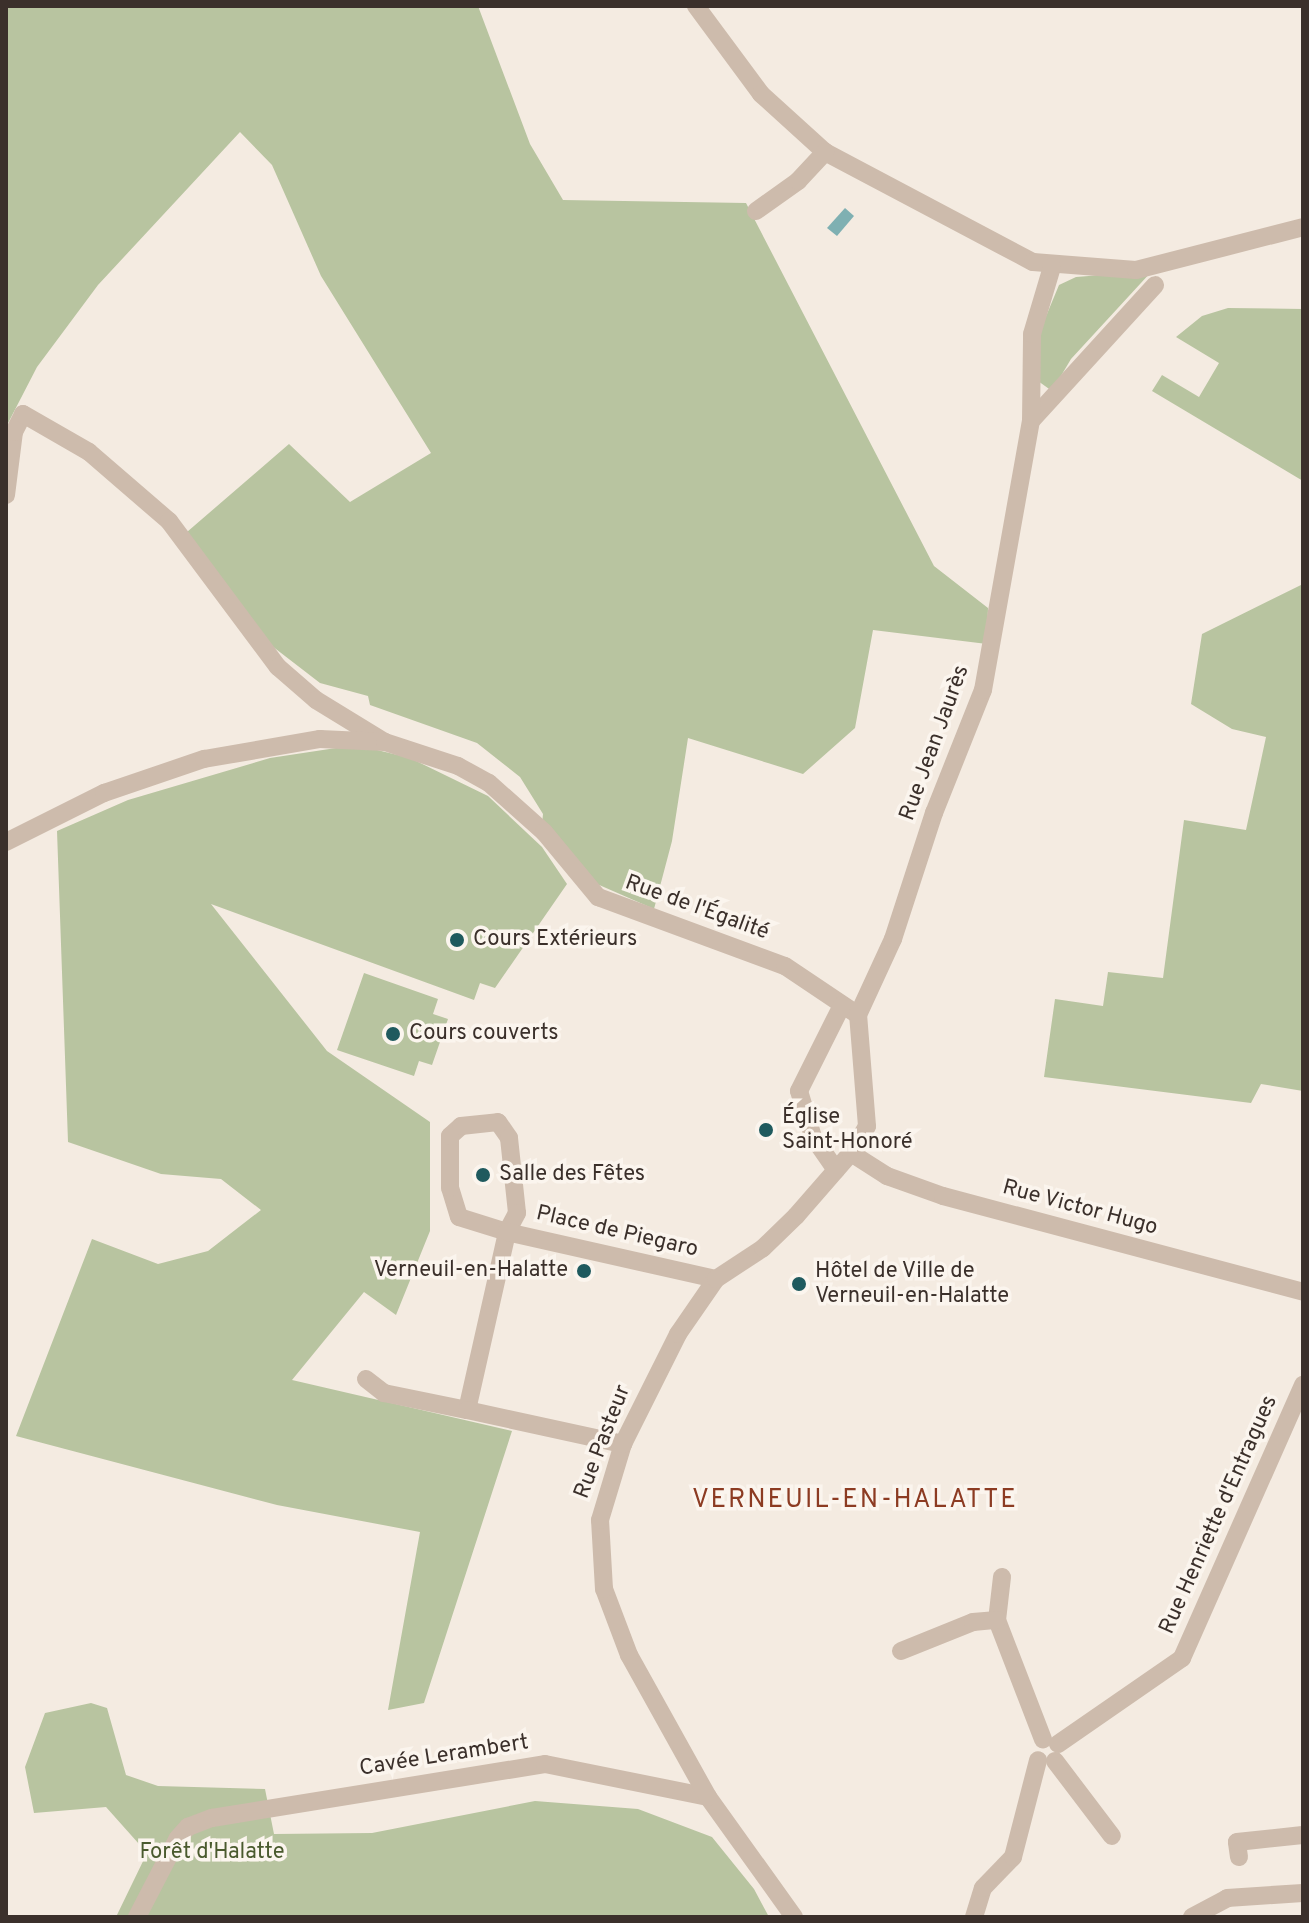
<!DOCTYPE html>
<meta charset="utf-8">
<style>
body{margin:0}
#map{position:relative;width:1309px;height:1923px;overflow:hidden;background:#f4ebe1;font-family:Overpass,sans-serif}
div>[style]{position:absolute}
.green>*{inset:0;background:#b8c4a0}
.water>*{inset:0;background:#7fb0b2}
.minor>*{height:18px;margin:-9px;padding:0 9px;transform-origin:9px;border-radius:9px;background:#cdbbac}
.dots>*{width:22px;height:22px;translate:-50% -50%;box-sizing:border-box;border:4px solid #fbf5ee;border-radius:50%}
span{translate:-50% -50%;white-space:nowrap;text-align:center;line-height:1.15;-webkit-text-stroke:7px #fbf5ee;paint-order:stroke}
.street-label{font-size:22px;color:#3b302b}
.poi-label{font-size:22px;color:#3b302b}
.left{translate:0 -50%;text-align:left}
.right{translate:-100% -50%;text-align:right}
.park-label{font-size:22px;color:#4a5a2e}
.quarter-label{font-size:26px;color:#8c3b22;letter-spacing:2px}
.frame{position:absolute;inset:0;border:8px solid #3b302b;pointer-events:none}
</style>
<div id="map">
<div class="green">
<i style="clip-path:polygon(6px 6px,478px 6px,530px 144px,563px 200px,746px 203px,934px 566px,988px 608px,987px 644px,873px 630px,855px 728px,803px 774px,688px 738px,672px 841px,654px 909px,597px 884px,542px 824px,543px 814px,520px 777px,477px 743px,370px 705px,368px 696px,320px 683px,259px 636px,187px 532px,289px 444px,350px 502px,431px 453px,321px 276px,272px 165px,240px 132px,98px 285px,37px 367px,6px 427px)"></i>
<i style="clip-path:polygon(1152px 271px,1071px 359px,1052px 391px,1038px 381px,1037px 338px,1059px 285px,1076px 277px)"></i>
<i style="clip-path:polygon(1228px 308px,1303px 309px,1303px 481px,1152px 391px,1162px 375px,1199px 397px,1219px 363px,1176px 337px,1202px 316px)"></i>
<i style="clip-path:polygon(1303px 584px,1303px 1091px,1261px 1084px,1251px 1103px,1044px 1077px,1055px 999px,1103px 1006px,1108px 972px,1163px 978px,1184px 820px,1246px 830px,1266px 737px,1232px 729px,1191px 704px,1202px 634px)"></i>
<i style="clip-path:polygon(336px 748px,373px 749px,410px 758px,488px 796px,542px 847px,567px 884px,495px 988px,480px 983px,474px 1000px,211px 904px,327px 1051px,430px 1122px,430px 1231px,396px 1315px,364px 1292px,292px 1380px,512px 1431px,424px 1703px,388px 1710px,420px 1532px,277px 1505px,16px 1436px,92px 1239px,158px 1264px,208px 1251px,261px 1210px,221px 1179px,161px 1174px,68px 1142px,57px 831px,128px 800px,270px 758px)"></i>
<i style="clip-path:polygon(364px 973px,438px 999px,433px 1014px,448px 1019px,432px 1065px,419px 1061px,414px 1076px,337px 1050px)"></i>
<i style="clip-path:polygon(91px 1703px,107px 1708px,126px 1775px,158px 1786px,265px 1789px,274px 1834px,372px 1833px,535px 1801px,638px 1809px,712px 1837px,754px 1889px,769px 1917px,116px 1917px,147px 1853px,106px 1807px,34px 1813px,25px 1767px,45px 1713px)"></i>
</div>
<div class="water">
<i style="clip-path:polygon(845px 208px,854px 216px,837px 236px,827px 228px)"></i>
</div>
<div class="minor">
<i style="left:696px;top:6px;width:109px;rotate:53.5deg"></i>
<i style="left:761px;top:94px;width:86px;rotate:42.2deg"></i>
<i style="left:825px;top:152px;width:235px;rotate:27.9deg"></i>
<i style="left:1033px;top:262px;width:103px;rotate:4.4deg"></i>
<i style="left:1136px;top:270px;width:172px;rotate:-14.4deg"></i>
<i style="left:756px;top:211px;width:52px;rotate:-35.5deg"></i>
<i style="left:798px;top:181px;width:40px;rotate:-47deg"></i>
<i style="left:1031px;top:421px;width:184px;rotate:-47.6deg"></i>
<i style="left:6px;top:495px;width:64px;rotate:-82.8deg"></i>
<i style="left:14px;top:432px;width:20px;rotate:-63deg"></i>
<i style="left:23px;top:414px;width:76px;rotate:29.9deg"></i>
<i style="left:89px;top:452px;width:106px;rotate:40.8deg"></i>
<i style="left:169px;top:521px;width:182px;rotate:53.3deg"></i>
<i style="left:278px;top:667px;width:50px;rotate:41deg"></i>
<i style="left:316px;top:700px;width:79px;rotate:31.5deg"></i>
<i style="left:6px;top:842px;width:110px;rotate:-26.6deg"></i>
<i style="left:104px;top:793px;width:106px;rotate:-18.8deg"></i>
<i style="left:204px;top:759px;width:118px;rotate:-9.8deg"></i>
<i style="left:320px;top:739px;width:65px;rotate:2.6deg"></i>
<i style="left:385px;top:742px;width:77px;rotate:18.2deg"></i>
<i style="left:458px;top:766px;width:35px;rotate:29deg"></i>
<i style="left:489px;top:783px;width:74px;rotate:41.7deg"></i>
<i style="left:544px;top:832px;width:85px;rotate:50.3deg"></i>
<i style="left:598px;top:897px;width:199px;rotate:20.3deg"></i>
<i style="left:785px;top:966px;width:88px;rotate:33.9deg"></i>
<i style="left:498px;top:1122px;width:19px;rotate:55deg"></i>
<i style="left:509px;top:1138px;width:75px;rotate:83.9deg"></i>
<i style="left:517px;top:1213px;width:21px;rotate:118deg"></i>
<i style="left:507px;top:1232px;width:50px;rotate:-162.6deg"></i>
<i style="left:459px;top:1217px;width:30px;rotate:-107deg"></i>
<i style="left:450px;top:1188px;width:52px;rotate:-90deg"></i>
<i style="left:450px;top:1136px;width:15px;rotate:-42deg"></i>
<i style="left:461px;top:1126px;width:37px;rotate:-6deg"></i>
<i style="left:851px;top:1153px;width:43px;rotate:32.6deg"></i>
<i style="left:887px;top:1176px;width:59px;rotate:19.7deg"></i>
<i style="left:943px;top:1196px;width:373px;rotate:14.9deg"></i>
<i style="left:836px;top:1170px;width:40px;rotate:-124.9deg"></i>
<i style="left:813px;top:1137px;width:48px;rotate:-106.9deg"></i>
<i style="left:799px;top:1091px;width:96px;rotate:-63.4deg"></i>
<i style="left:366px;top:1379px;width:23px;rotate:38deg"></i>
<i style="left:384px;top:1393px;width:85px;rotate:11.6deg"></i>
<i style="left:467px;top:1410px;width:182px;rotate:-77.3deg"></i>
<i style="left:507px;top:1232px;width:214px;rotate:12.7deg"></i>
<i style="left:467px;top:1410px;width:160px;rotate:12.3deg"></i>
<i style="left:1002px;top:1577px;width:43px;rotate:96.6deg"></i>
<i style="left:997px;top:1620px;width:128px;rotate:68.9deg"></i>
<i style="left:901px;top:1651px;width:78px;rotate:-21.9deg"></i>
<i style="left:973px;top:1622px;width:24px;rotate:-5deg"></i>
<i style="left:1058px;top:1744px;width:151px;rotate:-34.7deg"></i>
<i style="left:1182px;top:1658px;width:299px;rotate:-66.1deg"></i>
<i style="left:1055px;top:1761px;width:94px;rotate:52.8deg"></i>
<i style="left:1239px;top:1857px;width:15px;rotate:-98deg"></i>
<i style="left:1237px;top:1842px;width:66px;rotate:-6.1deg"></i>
<i style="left:137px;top:1917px;width:89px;rotate:-62.6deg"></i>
<i style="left:178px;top:1838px;width:15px;rotate:-48deg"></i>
<i style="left:188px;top:1827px;width:26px;rotate:-21deg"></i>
<i style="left:212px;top:1818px;width:337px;rotate:-9.2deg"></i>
<i style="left:545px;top:1764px;width:166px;rotate:11.4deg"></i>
<i style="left:794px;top:1917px;width:148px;rotate:-125.6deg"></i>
<i style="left:708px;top:1797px;width:162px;rotate:-119.1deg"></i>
<i style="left:629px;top:1655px;width:71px;rotate:-110.7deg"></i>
<i style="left:604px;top:1589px;width:69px;rotate:-93.3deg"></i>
<i style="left:600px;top:1520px;width:79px;rotate:-73.2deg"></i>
<i style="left:623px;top:1444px;width:123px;rotate:-63.4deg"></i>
<i style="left:678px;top:1334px;width:67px;rotate:-55.4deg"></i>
<i style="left:716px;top:1279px;width:56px;rotate:-33.4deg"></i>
<i style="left:763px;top:1248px;width:46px;rotate:-44.1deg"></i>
<i style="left:796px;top:1216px;width:84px;rotate:-48.9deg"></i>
<i style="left:851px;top:1153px;width:31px;rotate:-59deg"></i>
<i style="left:867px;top:1126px;width:111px;rotate:-94.6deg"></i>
<i style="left:858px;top:1015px;width:84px;rotate:-65.3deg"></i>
<i style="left:893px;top:939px;width:133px;rotate:-72deg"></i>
<i style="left:934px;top:813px;width:132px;rotate:-68.3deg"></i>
<i style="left:983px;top:690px;width:273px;rotate:-79.9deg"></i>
<i style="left:1031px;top:421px;width:87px;rotate:-89.3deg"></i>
<i style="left:1032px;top:334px;width:70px;rotate:-73.4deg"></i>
<i style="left:974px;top:1917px;width:30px;rotate:-73deg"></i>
<i style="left:983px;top:1888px;width:43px;rotate:-45.9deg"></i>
<i style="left:1013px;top:1857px;width:100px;rotate:-75.5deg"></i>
<i style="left:1192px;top:1917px;width:40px;rotate:-28deg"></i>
<i style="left:1227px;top:1898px;width:76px;rotate:-3.8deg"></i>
</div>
<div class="dots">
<i style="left:457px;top:940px;background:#1f5a5e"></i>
<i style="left:393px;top:1034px;background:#1f5a5e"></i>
<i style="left:766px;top:1130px;background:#1f5a5e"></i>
<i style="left:483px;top:1175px;background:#1f5a5e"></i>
<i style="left:584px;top:1271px;background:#1f5a5e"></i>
<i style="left:799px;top:1284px;background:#1f5a5e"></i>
</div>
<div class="street-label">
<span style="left:935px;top:743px;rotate:-70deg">Rue Jean Jaurès</span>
<span style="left:697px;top:908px;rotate:20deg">Rue de l'Égalité</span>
<span style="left:1080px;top:1208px;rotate:15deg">Rue Victor Hugo</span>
<span style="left:617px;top:1232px;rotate:13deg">Place de Piegaro</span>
<span style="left:603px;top:1442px;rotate:-69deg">Rue Pasteur</span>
<span style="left:1219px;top:1515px;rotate:-66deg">Rue Henriette d'Entragues</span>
<span style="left:444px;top:1756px;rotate:-9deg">Cavée Lerambert</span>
</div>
<div class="poi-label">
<span class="left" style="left:473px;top:940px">Cours Extérieurs</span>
<span class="left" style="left:409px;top:1034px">Cours couverts</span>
<span class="left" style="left:782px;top:1130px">Église<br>Saint-Honoré</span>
<span class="left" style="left:499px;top:1175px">Salle des Fêtes</span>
<span class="right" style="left:568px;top:1271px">Verneuil-en-Halatte</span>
<span class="left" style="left:815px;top:1284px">Hôtel de Ville de<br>Verneuil-en-Halatte</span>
</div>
<div class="park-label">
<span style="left:212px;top:1853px">Forêt d'Halatte</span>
</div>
<div class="quarter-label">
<span style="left:855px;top:1501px">VERNEUIL-EN-HALATTE</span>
</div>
<div class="frame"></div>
</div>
